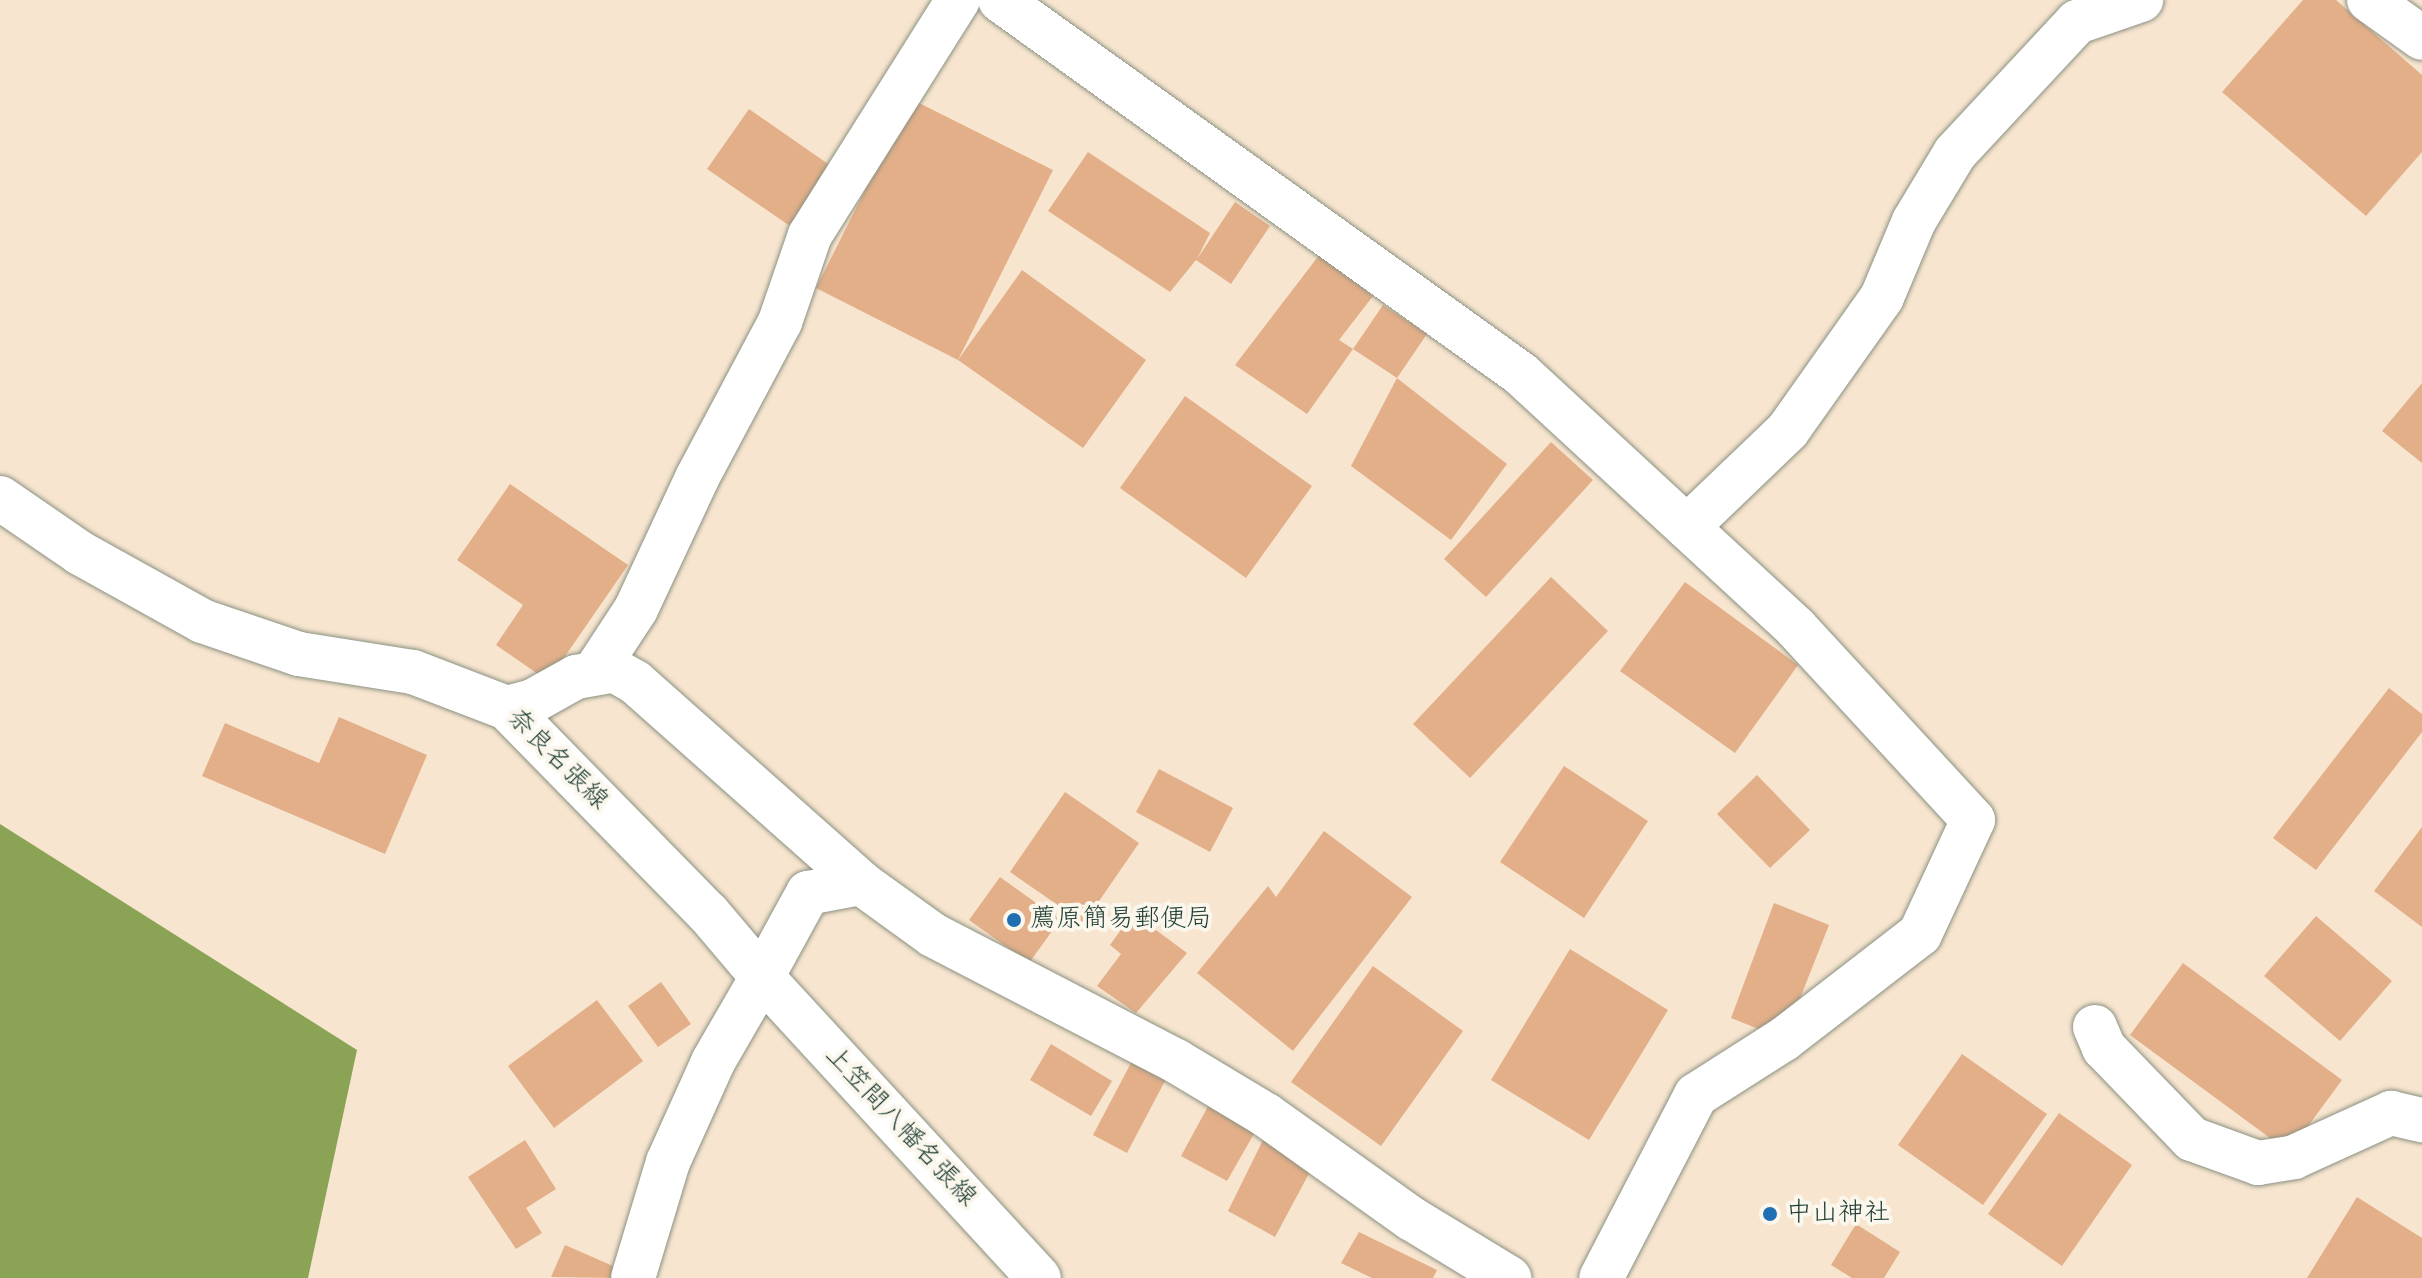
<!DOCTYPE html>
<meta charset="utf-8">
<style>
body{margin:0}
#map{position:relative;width:2422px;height:1278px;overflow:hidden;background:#f7e5cf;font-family:Kalam,"Klee One",sans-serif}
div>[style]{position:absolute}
.forest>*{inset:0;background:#8aa354}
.building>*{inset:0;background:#e3af89}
.roads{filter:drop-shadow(0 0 2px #8b9182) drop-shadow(0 0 2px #8b9182)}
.minor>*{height:44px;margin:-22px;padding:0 22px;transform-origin:22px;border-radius:22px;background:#fff}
.secondary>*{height:44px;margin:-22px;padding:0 22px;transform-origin:22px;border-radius:22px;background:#fff}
.primary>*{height:44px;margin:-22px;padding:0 22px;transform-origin:22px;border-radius:22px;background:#fff}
.dots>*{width:22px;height:22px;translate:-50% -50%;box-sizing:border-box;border:4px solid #fbf7ec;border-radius:50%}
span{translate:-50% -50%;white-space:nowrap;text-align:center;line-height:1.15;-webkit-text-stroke:8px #fbf7ec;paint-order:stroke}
.street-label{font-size:26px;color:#1f3d34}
.poi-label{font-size:26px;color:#1f3d34}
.left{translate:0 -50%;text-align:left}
</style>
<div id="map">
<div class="forest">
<i style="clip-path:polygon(0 824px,357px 1050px,308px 1278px,0 1278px)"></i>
</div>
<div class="building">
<i style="clip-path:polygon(2303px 0,2336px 0,2422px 75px,2422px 152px,2366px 216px,2222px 92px)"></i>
<i style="clip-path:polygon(911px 99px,1053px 170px,958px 360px,816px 288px)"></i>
<i style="clip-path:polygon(749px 109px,831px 166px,790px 226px,707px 169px)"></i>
<i style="clip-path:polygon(1088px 152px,1210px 233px,1197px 259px,1235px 202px,1270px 226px,1231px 284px,1196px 260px,1170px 292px,1048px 211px)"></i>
<i style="clip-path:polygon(1320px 254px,1373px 296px,1339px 340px,1353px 349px,1307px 414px,1235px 365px)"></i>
<i style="clip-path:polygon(1022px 270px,1146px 360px,1083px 448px,958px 360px)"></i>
<i style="clip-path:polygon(1383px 305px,1427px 334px,1397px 378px,1353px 349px)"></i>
<i style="clip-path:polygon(1397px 378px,1507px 464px,1451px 540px,1351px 466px)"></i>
<i style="clip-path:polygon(2422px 383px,2422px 463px,2382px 431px)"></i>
<i style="clip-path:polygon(1185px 396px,1312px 486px,1246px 578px,1120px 488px)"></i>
<i style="clip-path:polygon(1551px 442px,1593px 480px,1486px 597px,1444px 559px)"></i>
<i style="clip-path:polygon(510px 484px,628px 565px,548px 681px,496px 645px,523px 605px,457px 560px)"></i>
<i style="clip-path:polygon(1551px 577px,1608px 631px,1470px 778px,1413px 724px)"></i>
<i style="clip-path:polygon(1685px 582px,1798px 665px,1735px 753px,1620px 671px)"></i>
<i style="clip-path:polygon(2389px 688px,2422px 714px,2422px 732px,2316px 870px,2273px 838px)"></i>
<i style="clip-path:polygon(339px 717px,427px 755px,385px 854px,202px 776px,225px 723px,319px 763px)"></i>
<i style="clip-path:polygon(1564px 766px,1648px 821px,1584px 918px,1500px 862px)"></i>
<i style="clip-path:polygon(1159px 769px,1233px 808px,1210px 852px,1136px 812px)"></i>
<i style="clip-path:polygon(1757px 775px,1810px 830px,1770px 868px,1717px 814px)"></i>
<i style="clip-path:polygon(1065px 792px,1139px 843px,1084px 923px,1010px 872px)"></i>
<i style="clip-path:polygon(2422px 827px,2422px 927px,2374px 891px)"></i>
<i style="clip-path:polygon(1324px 831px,1412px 897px,1293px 1051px,1197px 973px,1268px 886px,1276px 897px)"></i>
<i style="clip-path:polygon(1000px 877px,1060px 920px,1029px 963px,969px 920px)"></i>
<i style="clip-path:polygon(1774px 903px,1829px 925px,1784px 1039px,1731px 1018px)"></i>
<i style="clip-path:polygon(1133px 913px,1187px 953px,1136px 1013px,1097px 986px,1121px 954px,1110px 945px)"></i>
<i style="clip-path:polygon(2316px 916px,2392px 981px,2340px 1041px,2264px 976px)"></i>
<i style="clip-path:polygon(1570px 949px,1668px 1010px,1589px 1140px,1491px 1080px)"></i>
<i style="clip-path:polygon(2183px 963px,2342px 1080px,2289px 1152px,2130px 1035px)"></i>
<i style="clip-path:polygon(1373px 966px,1463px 1031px,1381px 1146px,1291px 1082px)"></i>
<i style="clip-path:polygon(661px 982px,691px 1024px,658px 1047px,628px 1006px)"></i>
<i style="clip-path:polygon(597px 1000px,643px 1061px,554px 1128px,508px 1066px)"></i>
<i style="clip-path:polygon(1051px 1044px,1112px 1081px,1091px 1116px,1030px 1080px)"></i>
<i style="clip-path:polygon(1962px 1054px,2047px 1114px,1983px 1205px,1898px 1145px)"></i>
<i style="clip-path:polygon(1132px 1061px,1166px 1079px,1127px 1153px,1093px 1135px)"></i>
<i style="clip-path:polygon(1212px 1099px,1259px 1125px,1227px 1181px,1181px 1156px)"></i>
<i style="clip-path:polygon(2059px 1113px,2132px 1165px,2062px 1266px,1988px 1214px)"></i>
<i style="clip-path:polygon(525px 1140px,556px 1189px,526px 1208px,542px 1233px,516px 1249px,468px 1177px)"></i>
<i style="clip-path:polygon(1263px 1140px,1313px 1166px,1275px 1237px,1228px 1211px)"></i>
<i style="clip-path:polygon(2357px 1197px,2422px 1238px,2422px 1278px,2307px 1278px)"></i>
<i style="clip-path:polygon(1856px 1224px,1900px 1252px,1884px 1278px,1852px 1278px,1831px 1265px)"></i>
<i style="clip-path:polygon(1359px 1232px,1437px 1270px,1433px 1278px,1372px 1278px,1341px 1263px)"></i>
<i style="clip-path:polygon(565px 1245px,622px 1270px,618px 1278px,551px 1277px)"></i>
</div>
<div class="roads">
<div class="minor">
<i style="left:1000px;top:0;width:641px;rotate:35.67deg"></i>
<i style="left:1521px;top:374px;width:374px;rotate:42.7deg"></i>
<i style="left:1796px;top:628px;width:261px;rotate:47.3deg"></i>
<i style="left:1973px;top:820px;width:126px;rotate:114.9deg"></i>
<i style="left:1920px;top:934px;width:172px;rotate:142.3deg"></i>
<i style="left:1784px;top:1039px;width:104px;rotate:147.5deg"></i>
<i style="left:1696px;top:1095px;width:206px;rotate:117.4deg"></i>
<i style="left:2369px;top:0;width:65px;rotate:35.6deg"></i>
<i style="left:1687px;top:527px;width:140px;rotate:-43.8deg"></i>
<i style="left:1788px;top:430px;width:163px;rotate:-54.7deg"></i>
<i style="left:1882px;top:297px;width:82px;rotate:-67.2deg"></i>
<i style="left:1914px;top:221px;width:79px;rotate:-58.9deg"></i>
<i style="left:1955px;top:153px;width:179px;rotate:-47deg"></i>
<i style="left:2077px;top:22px;width:68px;rotate:-19deg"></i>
<i style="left:596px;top:670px;width:73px;rotate:-56.7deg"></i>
<i style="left:636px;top:609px;width:145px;rotate:-65deg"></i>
<i style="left:697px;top:478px;width:177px;rotate:-62deg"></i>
<i style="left:780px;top:322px;width:92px;rotate:-71deg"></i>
<i style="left:810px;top:235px;width:278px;rotate:-57.8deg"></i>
<i style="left:507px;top:708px;width:27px;rotate:-15deg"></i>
<i style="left:533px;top:701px;width:49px;rotate:-29.2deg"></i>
<i style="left:576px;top:677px;width:39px;rotate:-10deg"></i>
<i style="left:614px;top:670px;width:24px;rotate:30deg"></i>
<i style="left:635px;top:682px;width:302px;rotate:41.6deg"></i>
<i style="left:861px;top:883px;width:89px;rotate:35.8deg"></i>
<i style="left:933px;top:935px;width:274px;rotate:27.4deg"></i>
<i style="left:1176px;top:1061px;width:105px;rotate:31deg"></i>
<i style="left:1266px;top:1115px;width:179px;rotate:35.5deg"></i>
<i style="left:1412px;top:1219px;width:114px;rotate:31.3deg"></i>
<i style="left:762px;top:977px;width:96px;rotate:-61.3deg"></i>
<i style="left:808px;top:893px;width:54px;rotate:-10.7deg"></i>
<i style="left:2095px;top:1027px;width:23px;rotate:67deg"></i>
<i style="left:2104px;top:1048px;width:127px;rotate:46deg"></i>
<i style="left:2192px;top:1139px;width:70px;rotate:20deg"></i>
<i style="left:2258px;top:1163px;width:36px;rotate:-9deg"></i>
<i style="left:2294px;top:1157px;width:107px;rotate:-24.4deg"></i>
<i style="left:2391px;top:1113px;width:32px;rotate:13deg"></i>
</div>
<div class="secondary">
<i style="left:762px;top:977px;width:409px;rotate:47.4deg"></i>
</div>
<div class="primary">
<i style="left:0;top:498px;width:97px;rotate:34.5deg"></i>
<i style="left:80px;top:553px;width:140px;rotate:29.1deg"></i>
<i style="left:202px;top:621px;width:102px;rotate:18.8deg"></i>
<i style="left:299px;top:654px;width:115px;rotate:9deg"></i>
<i style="left:413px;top:672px;width:101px;rotate:21deg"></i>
<i style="left:507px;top:708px;width:287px;rotate:45.6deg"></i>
<i style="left:708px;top:913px;width:84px;rotate:49.8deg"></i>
<i style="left:762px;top:977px;width:98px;rotate:120deg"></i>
<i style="left:713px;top:1062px;width:110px;rotate:114.2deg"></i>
<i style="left:668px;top:1162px;width:121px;rotate:106.8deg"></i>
</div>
</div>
<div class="dots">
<i style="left:1014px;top:920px;background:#1f6fb2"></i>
<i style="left:1770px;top:1214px;background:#1f6fb2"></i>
</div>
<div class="street-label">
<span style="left:557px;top:760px;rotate:45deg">奈良名張線</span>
<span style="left:900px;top:1127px;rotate:47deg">上笠間八幡名張線</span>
</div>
<div class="poi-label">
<span class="left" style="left:1030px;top:920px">薦原簡易郵便局</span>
<span class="left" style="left:1786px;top:1214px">中山神社</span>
</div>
</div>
